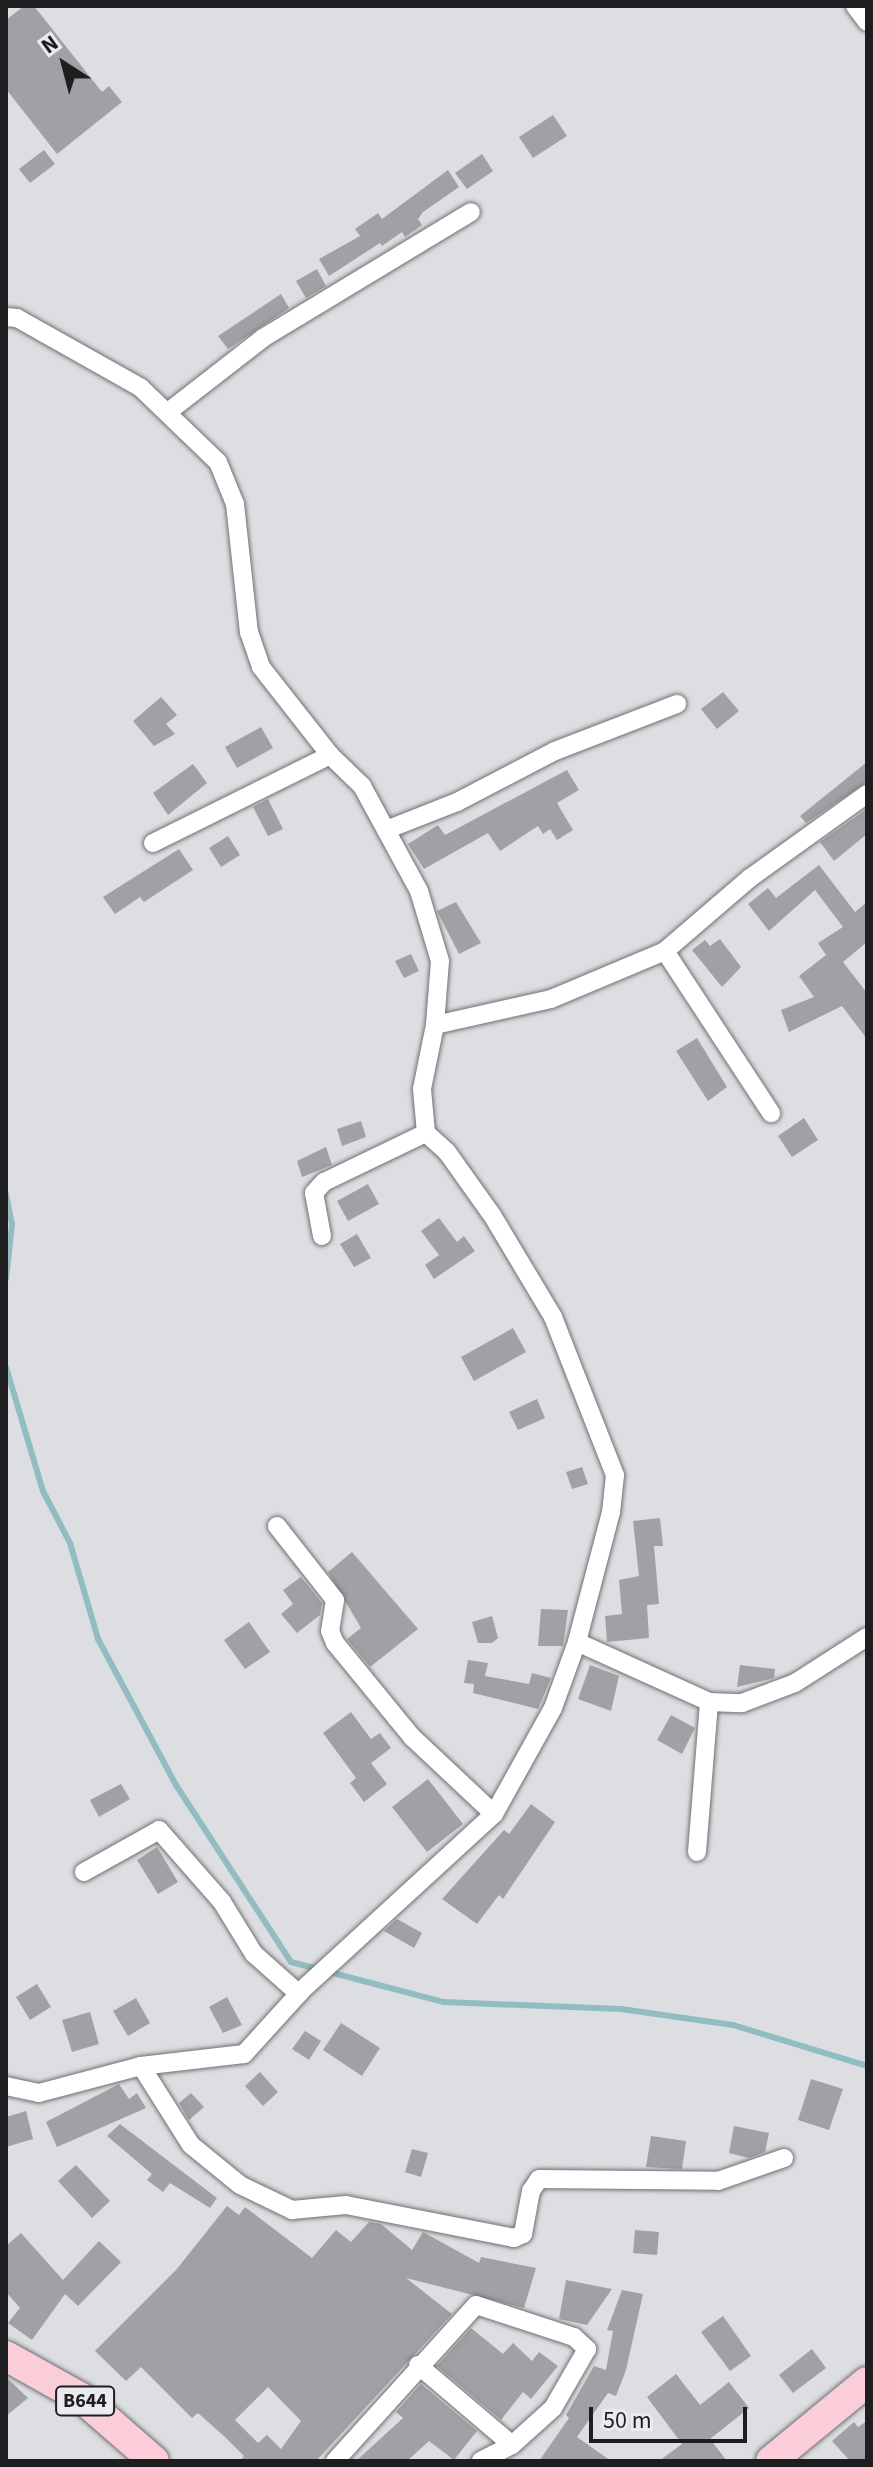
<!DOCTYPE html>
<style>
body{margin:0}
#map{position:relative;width:873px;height:2467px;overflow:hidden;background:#dddee1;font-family:"Source Sans 3",sans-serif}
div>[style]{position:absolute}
.stream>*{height:6px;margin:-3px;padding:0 3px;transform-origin:3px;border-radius:3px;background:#91bcc2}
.building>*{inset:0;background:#a1a1a5}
.roads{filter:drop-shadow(0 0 2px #6f7073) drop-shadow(0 0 2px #6f7073)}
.minor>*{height:18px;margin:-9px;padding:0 9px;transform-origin:9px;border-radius:9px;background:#fff}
.primary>*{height:30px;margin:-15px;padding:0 15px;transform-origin:15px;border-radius:15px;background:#facdd9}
span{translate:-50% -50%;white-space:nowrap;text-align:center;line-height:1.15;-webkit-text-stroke:8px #eaebef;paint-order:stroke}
.shield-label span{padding:2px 6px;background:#eaebef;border:2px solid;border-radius:6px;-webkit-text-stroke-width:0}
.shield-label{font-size:20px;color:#1e1e20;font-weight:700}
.frame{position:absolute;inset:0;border:8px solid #1e1e20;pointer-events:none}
.north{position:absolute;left:24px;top:24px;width:80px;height:80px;-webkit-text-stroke:6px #eaebef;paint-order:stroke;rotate:324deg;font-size:22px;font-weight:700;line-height:32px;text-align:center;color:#1e1e20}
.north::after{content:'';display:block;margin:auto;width:28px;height:36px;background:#1e1e20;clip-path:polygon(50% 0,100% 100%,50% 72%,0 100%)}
.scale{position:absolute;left:589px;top:2407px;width:158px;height:36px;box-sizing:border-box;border:4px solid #1e1e20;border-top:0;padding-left:10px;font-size:24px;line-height:28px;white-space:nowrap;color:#1e1e20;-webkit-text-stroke:6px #eaebef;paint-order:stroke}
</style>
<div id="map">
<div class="stream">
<i style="left:6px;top:1194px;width:31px;rotate:79deg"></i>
<i style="left:12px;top:1224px;width:55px;rotate:96.2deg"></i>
<i style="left:6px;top:1367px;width:129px;rotate:73.4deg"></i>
<i style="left:43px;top:1491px;width:59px;rotate:62.6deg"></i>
<i style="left:70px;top:1543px;width:100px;rotate:73.7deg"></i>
<i style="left:98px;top:1639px;width:166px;rotate:61.9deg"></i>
<i style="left:176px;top:1785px;width:211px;rotate:57deg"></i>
<i style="left:291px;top:1962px;width:158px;rotate:14.7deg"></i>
<i style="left:444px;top:2002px;width:177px;rotate:2.3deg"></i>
<i style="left:621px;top:2009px;width:113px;rotate:8.1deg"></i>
<i style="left:733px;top:2025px;width:140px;rotate:17deg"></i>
</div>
<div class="building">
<i style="clip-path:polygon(24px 6px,34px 6px,102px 92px,109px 86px,122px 102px,57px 154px,6px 89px,6px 20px)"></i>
<i style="clip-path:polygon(553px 115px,567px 136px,533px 158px,519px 137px)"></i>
<i style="clip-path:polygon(44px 150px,55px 164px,30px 183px,19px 169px)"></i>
<i style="clip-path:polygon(482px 154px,493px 171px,467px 189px,455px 173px)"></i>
<i style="clip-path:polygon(448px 170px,459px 187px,423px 212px,418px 219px,422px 225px,405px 237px,402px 232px,382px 246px,380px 243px,329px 276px,319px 259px,360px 236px,355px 229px,378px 213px,382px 219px)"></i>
<i style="clip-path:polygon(317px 269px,326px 286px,306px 298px,296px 281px)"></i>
<i style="clip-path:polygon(281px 294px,289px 308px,228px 349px,218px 336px)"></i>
<i style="clip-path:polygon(723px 692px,739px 711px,717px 729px,701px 709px)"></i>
<i style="clip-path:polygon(161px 697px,177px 715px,166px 724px,175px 734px,154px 746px,133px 721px)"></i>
<i style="clip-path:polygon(261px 727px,273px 748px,237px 768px,225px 747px)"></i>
<i style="clip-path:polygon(867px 762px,867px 782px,806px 823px,800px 816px)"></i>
<i style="clip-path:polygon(193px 764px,207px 783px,168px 815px,153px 793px)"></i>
<i style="clip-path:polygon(567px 770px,579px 790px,557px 803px,573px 830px,557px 840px,550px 829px,543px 834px,538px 826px,500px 851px,488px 833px,424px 869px,408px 844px,438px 825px,445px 835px)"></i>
<i style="clip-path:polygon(268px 799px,283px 829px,268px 836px,253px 807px)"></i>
<i style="clip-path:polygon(867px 809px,867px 834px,834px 861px,820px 842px)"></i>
<i style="clip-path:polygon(228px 836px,240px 855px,221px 867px,209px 848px)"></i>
<i style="clip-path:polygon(179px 849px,193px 870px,144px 902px,140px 897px,115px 914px,103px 897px)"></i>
<i style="clip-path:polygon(819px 865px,855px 912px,867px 902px,867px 942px,843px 962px,867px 993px,867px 1039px,842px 1006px,789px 1032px,781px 1010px,814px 997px,799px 976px,826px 955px,818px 943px,843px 927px,815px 890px,769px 931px,748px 904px,768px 888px,776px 898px)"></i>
<i style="clip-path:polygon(456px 902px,481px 943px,459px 954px,437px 911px)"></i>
<i style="clip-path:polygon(720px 939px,741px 967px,722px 987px,692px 950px,705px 940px,710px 946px)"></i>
<i style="clip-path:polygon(411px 954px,419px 971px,404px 978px,395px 961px)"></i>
<i style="clip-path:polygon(697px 1038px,727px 1087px,708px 1101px,676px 1051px)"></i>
<i style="clip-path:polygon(804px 1118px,818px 1140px,792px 1157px,778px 1136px)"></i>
<i style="clip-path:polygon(361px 1121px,366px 1137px,342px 1146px,337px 1129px)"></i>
<i style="clip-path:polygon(326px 1147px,332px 1165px,302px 1177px,297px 1161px)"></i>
<i style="clip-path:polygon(368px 1184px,379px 1204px,348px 1221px,337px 1201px)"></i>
<i style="clip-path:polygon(439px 1218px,457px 1242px,464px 1236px,475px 1251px,434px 1279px,425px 1265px,439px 1255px,421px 1231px)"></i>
<i style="clip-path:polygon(357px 1234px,371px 1258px,354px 1267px,340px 1244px)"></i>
<i style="clip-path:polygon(513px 1328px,526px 1352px,474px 1381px,461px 1357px)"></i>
<i style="clip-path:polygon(537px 1399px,545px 1418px,518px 1430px,509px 1412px)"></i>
<i style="clip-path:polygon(582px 1467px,588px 1484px,572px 1489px,566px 1472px)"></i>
<i style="clip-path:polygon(660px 1518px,663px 1546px,654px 1546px,659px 1604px,647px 1605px,649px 1638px,607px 1642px,605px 1616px,622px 1614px,619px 1580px,639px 1576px,633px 1521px)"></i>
<i style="clip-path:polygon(352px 1552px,418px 1629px,370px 1667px,347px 1639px,361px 1628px,328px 1572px)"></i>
<i style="clip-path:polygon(301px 1577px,322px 1603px,320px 1615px,297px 1633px,281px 1614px,293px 1604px,283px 1590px)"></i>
<i style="clip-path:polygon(541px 1609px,568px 1610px,563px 1646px,538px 1646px)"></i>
<i style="clip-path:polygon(492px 1616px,498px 1638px,492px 1643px,478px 1643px,472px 1622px)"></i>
<i style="clip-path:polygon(249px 1622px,270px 1652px,245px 1669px,224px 1640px)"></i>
<i style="clip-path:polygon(468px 1660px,488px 1663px,485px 1676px,529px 1684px,532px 1673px,551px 1678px,538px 1709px,473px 1693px,474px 1684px,464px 1683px)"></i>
<i style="clip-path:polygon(590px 1665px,619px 1676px,611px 1711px,578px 1699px)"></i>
<i style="clip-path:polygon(740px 1665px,775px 1669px,774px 1678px,737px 1687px)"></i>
<i style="clip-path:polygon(351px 1712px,371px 1739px,380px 1733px,391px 1748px,371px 1763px,387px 1784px,364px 1802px,350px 1783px,356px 1778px,323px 1733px)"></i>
<i style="clip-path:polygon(671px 1715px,695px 1728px,682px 1754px,657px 1740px)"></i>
<i style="clip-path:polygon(428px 1779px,463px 1824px,427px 1852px,392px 1807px)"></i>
<i style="clip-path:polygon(121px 1784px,130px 1799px,99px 1817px,90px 1800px)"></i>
<i style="clip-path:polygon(531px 1804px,555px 1822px,503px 1899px,499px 1895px,477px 1924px,442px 1899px,504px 1830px,509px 1834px)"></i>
<i style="clip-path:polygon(157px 1847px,178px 1882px,158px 1894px,137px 1860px)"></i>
<i style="clip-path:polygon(397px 1919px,422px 1933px,414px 1948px,384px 1931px)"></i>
<i style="clip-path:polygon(37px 1984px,51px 2007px,30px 2020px,16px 1997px)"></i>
<i style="clip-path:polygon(227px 1997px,242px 2025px,223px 2033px,209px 2007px)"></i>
<i style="clip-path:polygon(136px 1998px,150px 2023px,128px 2036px,113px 2011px)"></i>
<i style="clip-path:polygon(90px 2012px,99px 2044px,72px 2052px,62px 2020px)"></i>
<i style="clip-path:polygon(341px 2023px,380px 2048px,362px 2076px,323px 2050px)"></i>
<i style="clip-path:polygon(305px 2031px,321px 2041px,309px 2060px,292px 2049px)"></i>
<i style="clip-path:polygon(260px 2072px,278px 2092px,263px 2106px,245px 2086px)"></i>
<i style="clip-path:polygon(811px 2079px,843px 2089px,829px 2130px,798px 2120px)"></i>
<i style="clip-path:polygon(119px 2084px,129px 2099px,137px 2093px,146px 2108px,57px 2147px,46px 2122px)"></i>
<i style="clip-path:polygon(191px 2093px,204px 2107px,189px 2120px,179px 2103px)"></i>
<i style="clip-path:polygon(26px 2111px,33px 2139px,6px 2147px,6px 2117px)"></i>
<i style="clip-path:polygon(120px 2124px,217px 2198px,210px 2208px,170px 2183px,163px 2192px,147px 2180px,152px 2174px,107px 2136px)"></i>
<i style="clip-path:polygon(734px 2126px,769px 2133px,765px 2152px,749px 2158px,729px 2153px)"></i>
<i style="clip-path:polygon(651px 2136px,686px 2141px,682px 2169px,646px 2167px)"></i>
<i style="clip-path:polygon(412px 2149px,428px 2153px,421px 2177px,405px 2172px)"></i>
<i style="clip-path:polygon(76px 2165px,110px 2201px,92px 2218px,58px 2181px)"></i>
<i style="clip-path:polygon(evenodd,227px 2206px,239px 2215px,245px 2207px,312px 2258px,336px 2230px,351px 2242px,369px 2222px,381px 2224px,412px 2250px,423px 2232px,479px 2263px,481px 2257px,536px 2268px,524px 2308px,406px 2278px,452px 2314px,316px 2461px,240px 2461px,244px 2456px,225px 2437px,198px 2413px,192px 2418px,141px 2367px,126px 2381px,95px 2351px,176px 2270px,227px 2206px,268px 2387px,301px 2421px,281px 2449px,267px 2435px,258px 2443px,235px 2420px,268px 2387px)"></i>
<i style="clip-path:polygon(635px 2230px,659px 2232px,657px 2255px,633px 2253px)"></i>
<i style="clip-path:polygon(21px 2233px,63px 2280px,99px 2241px,121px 2262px,78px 2306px,65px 2294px,32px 2340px,8px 2323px,20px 2308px,6px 2292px,6px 2246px)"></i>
<i style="clip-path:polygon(566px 2280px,612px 2289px,587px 2325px,559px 2319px)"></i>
<i style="clip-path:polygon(622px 2290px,643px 2294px,626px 2370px,616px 2396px,608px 2393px,577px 2437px,611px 2461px,539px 2461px,569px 2418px,566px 2415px,594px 2366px,606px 2370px,613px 2331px,607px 2330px)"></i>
<i style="clip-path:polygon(723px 2316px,751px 2356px,730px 2371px,701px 2332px)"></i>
<i style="clip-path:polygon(471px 2328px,503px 2354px,513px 2343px,532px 2361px,539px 2352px,558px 2366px,531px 2399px,523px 2392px,501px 2420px,437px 2366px)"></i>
<i style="clip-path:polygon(812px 2349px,826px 2368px,793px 2393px,779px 2375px)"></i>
<i style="clip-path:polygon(676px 2374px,700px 2405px,729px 2382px,749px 2408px,710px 2439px,727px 2461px,659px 2461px,682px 2444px,647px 2397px)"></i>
<i style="clip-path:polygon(6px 2377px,28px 2398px,6px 2416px)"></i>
<i style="clip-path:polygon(421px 2384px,477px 2431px,454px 2460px,429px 2441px,407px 2461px,356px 2461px,403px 2418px,396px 2412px)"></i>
<i style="clip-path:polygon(867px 2421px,867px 2461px,850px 2461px,832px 2441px,854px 2422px,858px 2427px)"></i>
</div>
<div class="roads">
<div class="minor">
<i style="left:855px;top:6px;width:20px;rotate:53deg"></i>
<i style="left:6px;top:317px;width:11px;rotate:5deg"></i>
<i style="left:17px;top:318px;width:142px;rotate:29.4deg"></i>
<i style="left:141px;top:388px;width:107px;rotate:43.9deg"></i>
<i style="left:218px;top:462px;width:45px;rotate:68deg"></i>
<i style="left:235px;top:504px;width:129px;rotate:83.8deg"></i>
<i style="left:249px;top:632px;width:37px;rotate:71deg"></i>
<i style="left:261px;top:667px;width:112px;rotate:51.9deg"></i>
<i style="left:330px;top:755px;width:45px;rotate:44.1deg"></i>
<i style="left:362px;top:786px;width:119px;rotate:61.5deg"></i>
<i style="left:419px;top:891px;width:73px;rotate:73.3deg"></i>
<i style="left:440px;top:961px;width:64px;rotate:94.5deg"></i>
<i style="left:435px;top:1025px;width:65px;rotate:101.5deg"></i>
<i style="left:422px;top:1089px;width:44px;rotate:84.8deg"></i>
<i style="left:426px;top:1133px;width:28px;rotate:42deg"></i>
<i style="left:447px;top:1152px;width:77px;rotate:54.5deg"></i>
<i style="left:492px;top:1215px;width:119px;rotate:59.1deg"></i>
<i style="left:553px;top:1317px;width:170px;rotate:68.6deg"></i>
<i style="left:615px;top:1475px;width:37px;rotate:96deg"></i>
<i style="left:611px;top:1512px;width:134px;rotate:104.7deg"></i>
<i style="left:577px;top:1642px;width:70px;rotate:110deg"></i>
<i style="left:553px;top:1708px;width:121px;rotate:119.1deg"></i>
<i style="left:494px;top:1814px;width:259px;rotate:137.5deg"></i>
<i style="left:303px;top:1989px;width:88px;rotate:132.2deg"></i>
<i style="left:244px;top:2054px;width:104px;rotate:173.4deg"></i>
<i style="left:141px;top:2066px;width:106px;rotate:165.2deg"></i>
<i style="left:39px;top:2093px;width:34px;rotate:-168deg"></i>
<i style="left:168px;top:412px;width:120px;rotate:-37.9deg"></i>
<i style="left:263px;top:338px;width:243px;rotate:-31.2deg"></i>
<i style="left:386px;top:830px;width:76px;rotate:-21.5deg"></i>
<i style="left:457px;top:802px;width:110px;rotate:-27.5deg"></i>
<i style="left:555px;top:751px;width:131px;rotate:-21.1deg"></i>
<i style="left:153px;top:843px;width:198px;rotate:-26.4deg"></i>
<i style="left:665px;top:951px;width:194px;rotate:56.8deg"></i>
<i style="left:435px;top:1025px;width:119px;rotate:-12.6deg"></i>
<i style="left:551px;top:999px;width:124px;rotate:-22.8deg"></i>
<i style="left:665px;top:951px;width:112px;rotate:-40.7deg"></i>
<i style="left:750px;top:878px;width:144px;rotate:-35.7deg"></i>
<i style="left:322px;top:1236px;width:44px;rotate:-100.5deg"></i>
<i style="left:314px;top:1193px;width:15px;rotate:-48deg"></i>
<i style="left:324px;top:1182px;width:113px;rotate:-25.7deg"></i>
<i style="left:277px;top:1526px;width:94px;rotate:51.9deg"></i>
<i style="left:335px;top:1600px;width:31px;rotate:99deg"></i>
<i style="left:330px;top:1631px;width:13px;rotate:67deg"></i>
<i style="left:335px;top:1643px;width:122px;rotate:50.7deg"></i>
<i style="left:412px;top:1737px;width:112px;rotate:43.2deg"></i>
<i style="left:577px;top:1642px;width:145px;rotate:24.4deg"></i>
<i style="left:709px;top:1702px;width:33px;rotate:2deg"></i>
<i style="left:742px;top:1703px;width:57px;rotate:-20.7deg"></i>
<i style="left:795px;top:1683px;width:85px;rotate:-32.6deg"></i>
<i style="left:697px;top:1852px;width:150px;rotate:-85.4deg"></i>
<i style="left:84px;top:1872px;width:86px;rotate:-29.2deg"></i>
<i style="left:159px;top:1830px;width:96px;rotate:48.8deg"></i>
<i style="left:222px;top:1902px;width:61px;rotate:58.4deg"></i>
<i style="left:254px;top:1954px;width:60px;rotate:41.6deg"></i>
<i style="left:141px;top:2066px;width:93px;rotate:57.7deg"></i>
<i style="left:191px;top:2145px;width:63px;rotate:39.2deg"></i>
<i style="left:240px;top:2185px;width:58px;rotate:25.7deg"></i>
<i style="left:292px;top:2210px;width:54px;rotate:-5.3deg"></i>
<i style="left:346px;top:2205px;width:171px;rotate:11.1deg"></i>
<i style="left:514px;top:2238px;width:10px;rotate:-24deg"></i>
<i style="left:523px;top:2234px;width:44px;rotate:-79.5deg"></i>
<i style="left:531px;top:2191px;width:14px;rotate:-56deg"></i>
<i style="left:539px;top:2179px;width:179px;rotate:0.6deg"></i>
<i style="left:718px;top:2181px;width:70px;rotate:-19.2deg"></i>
<i style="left:418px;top:2365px;width:123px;rotate:40.4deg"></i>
<i style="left:335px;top:2461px;width:210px;rotate:-47.9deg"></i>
<i style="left:476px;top:2305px;width:103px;rotate:18.1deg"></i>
<i style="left:574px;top:2337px;width:18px;rotate:43deg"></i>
<i style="left:587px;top:2349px;width:68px;rotate:120deg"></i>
<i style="left:553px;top:2408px;width:55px;rotate:137.9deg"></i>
<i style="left:512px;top:2445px;width:35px;rotate:153deg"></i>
</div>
<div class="primary">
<i style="left:6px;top:2356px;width:88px;rotate:29.2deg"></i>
<i style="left:83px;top:2399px;width:94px;rotate:41.1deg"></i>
<i style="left:771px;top:2461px;width:124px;rotate:-39.5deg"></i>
</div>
</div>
<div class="shield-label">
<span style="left:85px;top:2401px">B644</span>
</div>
<div class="frame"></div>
<div class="north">N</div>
<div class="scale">50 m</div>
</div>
